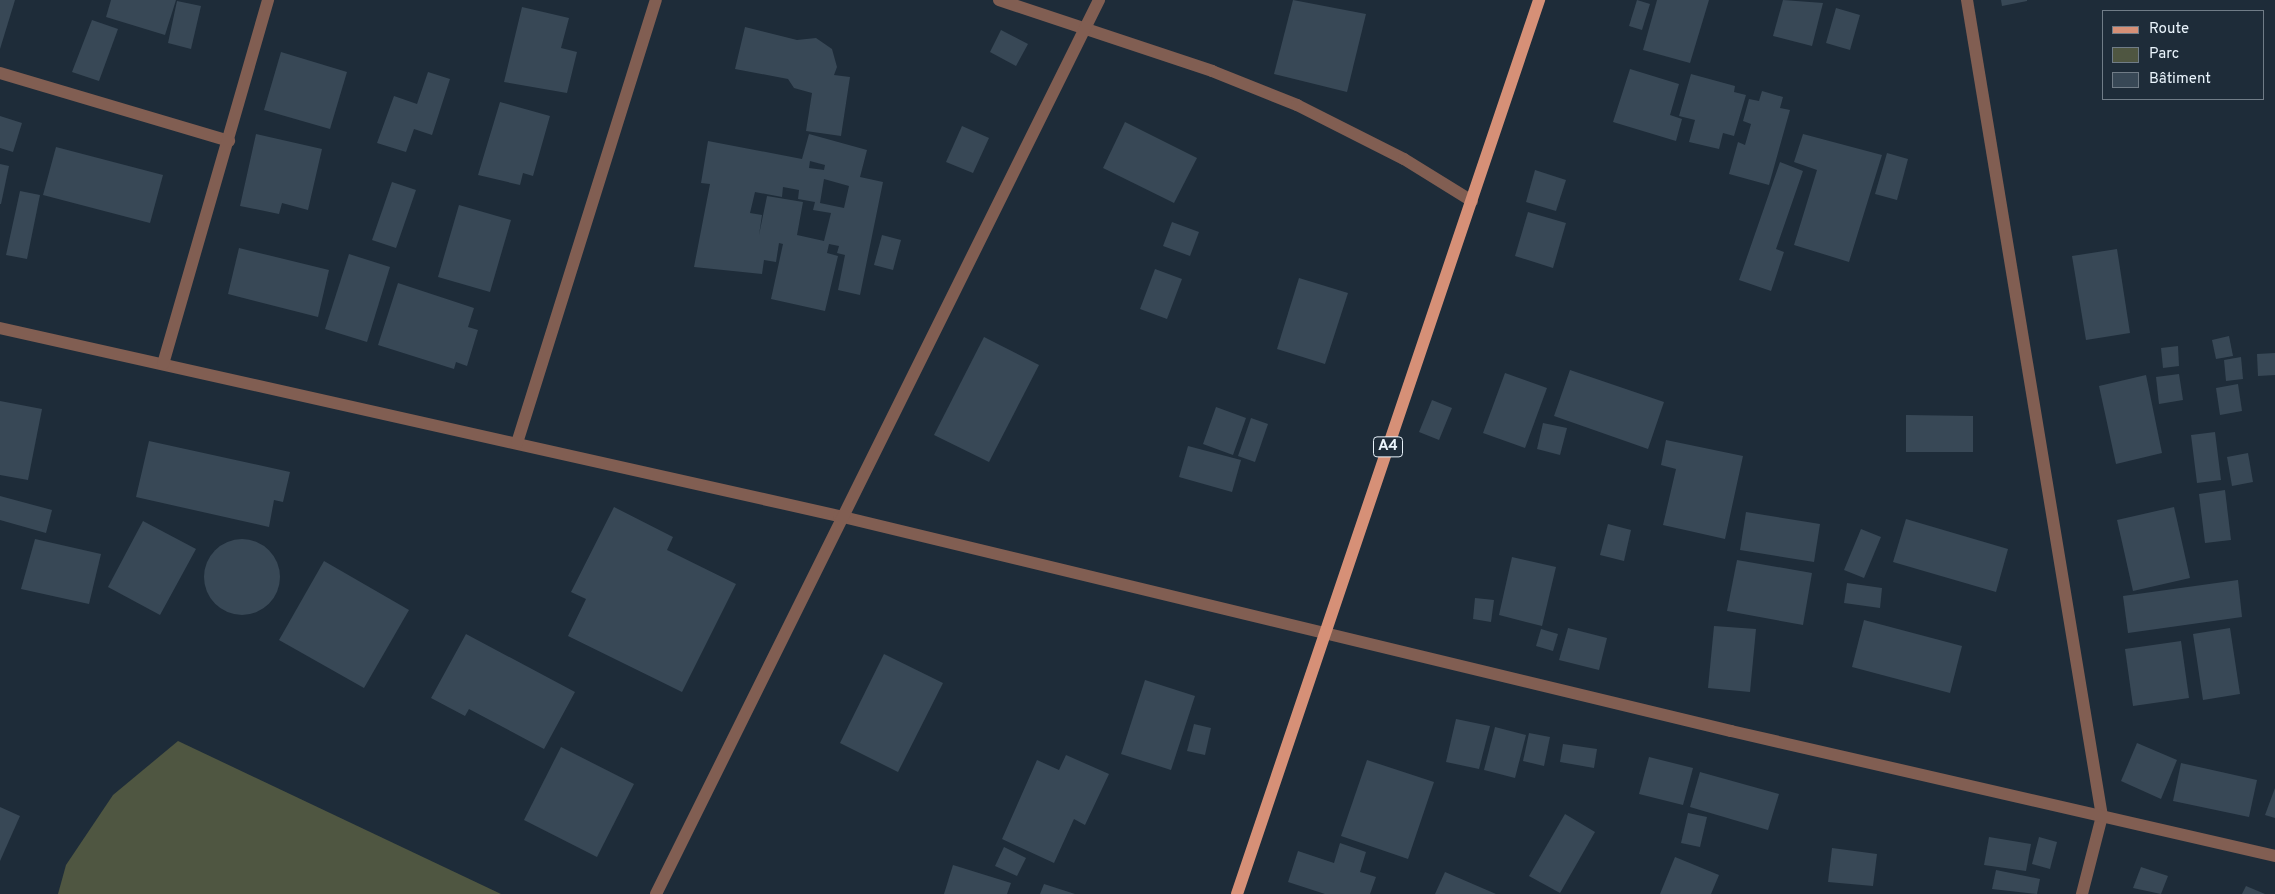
<!DOCTYPE html>
<meta charset="utf-8">
<style>
body{margin:0}
#map{position:relative;width:2275px;height:894px;overflow:hidden;background:#1e2c39;font-family:Overpass,sans-serif}
div>[style]{position:absolute}
.green>*{inset:0;background:#4f5641}
.building>*{inset:0;background:#384856}
.round{border-radius:50%}
.minor>*{height:12px;margin:-6px;padding:0 6px;transform-origin:6px;border-radius:6px;background:#815e52}
.primary>*{height:12px;margin:-6px;padding:0 6px;transform-origin:6px;border-radius:6px;background:#d69077}
span{translate:-50% -50%;white-space:nowrap;text-align:center;line-height:1.15;-webkit-text-stroke:4px #1e2c39;paint-order:stroke}
.shield-label span{padding:1px 4px;background:#1e2c39;border:1px solid;border-radius:4px;-webkit-text-stroke-width:0}
.shield-label{font-size:15px;color:#eaf4fc;font-weight:700}
.legend{position:absolute;left:2102px;top:10px;width:162px;height:90px;box-sizing:border-box;background:#1e2c39;border:1px solid #707c87;margin:0;padding:6px 9px;list-style:none;font-size:15px;color:#eaf4fc}
.legend li{display:flex;align-items:center;gap:10px;height:25px}
.legend b{width:25px;border:1px solid #707c87}
</style>
<div id="map">
<div class="green">
<i style="clip-path:polygon(178px 741px,501px 894px,58px 894px,66px 865px,113px 795px)"></i>
</div>
<div class="building">
<i style="clip-path:polygon(0 0,15px 0,0 49px)"></i>
<i style="clip-path:polygon(111px 0,176px 0,165px 35px,106px 17px)"></i>
<i style="clip-path:polygon(1293px 0,1366px 14px,1347px 92px,1274px 74px)"></i>
<i style="clip-path:polygon(1637px 0,1650px 4px,1642px 30px,1629px 26px)"></i>
<i style="clip-path:polygon(1657px 0,1709px 0,1690px 63px,1643px 50px)"></i>
<i style="clip-path:polygon(1783px 0,1823px 3px,1812px 46px,1773px 36px)"></i>
<i style="clip-path:polygon(2001px 0,2027px 0,2027px 1px,2002px 6px)"></i>
<i style="clip-path:polygon(177px 1px,201px 6px,191px 49px,168px 43px)"></i>
<i style="clip-path:polygon(522px 7px,569px 18px,561px 48px,577px 52px,567px 93px,504px 82px)"></i>
<i style="clip-path:polygon(1836px 8px,1860px 15px,1850px 50px,1826px 43px)"></i>
<i style="clip-path:polygon(92px 20px,118px 29px,99px 81px,72px 72px)"></i>
<i style="clip-path:polygon(745px 27px,797px 40px,816px 38px,832px 49px,837px 67px,834px 75px,850px 77px,841px 136px,806px 131px,812px 93px,794px 88px,788px 79px,735px 69px)"></i>
<i style="clip-path:polygon(1001px 30px,1028px 44px,1016px 66px,990px 52px)"></i>
<i style="clip-path:polygon(281px 52px,347px 72px,330px 129px,264px 110px)"></i>
<i style="clip-path:polygon(1630px 69px,1679px 84px,1670px 115px,1682px 119px,1676px 141px,1613px 122px)"></i>
<i style="clip-path:polygon(428px 72px,450px 79px,432px 135px,414px 129px,406px 152px,377px 143px,394px 96px,417px 104px)"></i>
<i style="clip-path:polygon(1691px 74px,1735px 86px,1734px 92px,1746px 95px,1734px 136px,1723px 133px,1719px 149px,1689px 142px,1695px 120px,1679px 116px)"></i>
<i style="clip-path:polygon(1762px 91px,1783px 97px,1780px 108px,1790px 110px,1769px 185px,1729px 174px,1738px 142px,1745px 145px,1751px 124px,1743px 121px,1749px 99px,1759px 101px)"></i>
<i style="clip-path:polygon(500px 102px,550px 116px,533px 176px,523px 173px,520px 185px,478px 175px)"></i>
<i style="clip-path:polygon(0 116px,22px 123px,13px 152px,0 148px)"></i>
<i style="clip-path:polygon(1125px 122px,1197px 158px,1174px 203px,1103px 168px)"></i>
<i style="clip-path:polygon(962px 126px,989px 138px,973px 173px,946px 162px)"></i>
<i style="clip-path:polygon(256px 134px,322px 149px,308px 210px,282px 203px,279px 214px,240px 206px)"></i>
<i style="clip-path:polygon(evenodd,809px 134px,867px 150px,860px 177px,883px 182px,860px 295px,838px 290px,845px 255px,837px 253px,839px 246px,829px 244px,827px 253px,838px 256px,825px 311px,771px 299px,783px 244px,779px 243px,776px 262px,764px 260px,762px 274px,694px 267px,710px 184px,701px 183px,708px 141px,802px 159px,809px 134px,810px 161px,825px 165px,824px 170px,809px 168px,810px 161px,809px 134px,824px 179px,849px 186px,844px 208px,820px 203px,824px 179px,809px 134px,783px 187px,799px 190px,798px 199px,815px 202px,813px 210px,831px 213px,824px 241px,797px 235px,803px 202px,767px 196px,759px 235px,762px 215px,750px 213px,755px 192px,782px 197px,783px 187px)"></i>
<i style="clip-path:polygon(1803px 134px,1882px 155px,1849px 262px,1794px 245px,1817px 170px,1794px 162px)"></i>
<i style="clip-path:polygon(56px 147px,163px 175px,150px 223px,43px 195px)"></i>
<i style="clip-path:polygon(1887px 153px,1908px 159px,1897px 200px,1875px 194px)"></i>
<i style="clip-path:polygon(1780px 162px,1803px 171px,1776px 249px,1784px 252px,1771px 291px,1739px 280px)"></i>
<i style="clip-path:polygon(0 164px,9px 166px,1px 204px,0 204px)"></i>
<i style="clip-path:polygon(1535px 170px,1566px 180px,1556px 211px,1526px 202px)"></i>
<i style="clip-path:polygon(392px 182px,416px 190px,396px 248px,372px 240px)"></i>
<i style="clip-path:polygon(20px 191px,40px 195px,27px 259px,6px 255px)"></i>
<i style="clip-path:polygon(459px 205px,511px 220px,490px 292px,438px 277px)"></i>
<i style="clip-path:polygon(1528px 212px,1566px 223px,1553px 268px,1515px 256px)"></i>
<i style="clip-path:polygon(1172px 222px,1199px 232px,1190px 256px,1163px 246px)"></i>
<i style="clip-path:polygon(882px 235px,901px 240px,893px 270px,874px 265px)"></i>
<i style="clip-path:polygon(239px 248px,329px 270px,318px 317px,228px 294px)"></i>
<i style="clip-path:polygon(2117px 249px,2130px 333px,2086px 340px,2072px 256px)"></i>
<i style="clip-path:polygon(349px 254px,390px 267px,367px 342px,325px 329px)"></i>
<i style="clip-path:polygon(1155px 269px,1182px 279px,1167px 319px,1140px 309px)"></i>
<i style="clip-path:polygon(1299px 278px,1348px 293px,1325px 364px,1277px 349px)"></i>
<i style="clip-path:polygon(398px 283px,474px 308px,468px 327px,478px 330px,467px 366px,456px 362px,454px 369px,378px 345px)"></i>
<i style="clip-path:polygon(2229px 336px,2233px 356px,2216px 359px,2212px 340px)"></i>
<i style="clip-path:polygon(984px 337px,1039px 365px,989px 462px,934px 435px)"></i>
<i style="clip-path:polygon(2178px 346px,2179px 366px,2163px 368px,2161px 348px)"></i>
<i style="clip-path:polygon(2275px 353px,2275px 375px,2258px 376px,2257px 354px)"></i>
<i style="clip-path:polygon(2241px 357px,2243px 379px,2226px 381px,2224px 360px)"></i>
<i style="clip-path:polygon(1570px 370px,1664px 402px,1648px 449px,1554px 416px)"></i>
<i style="clip-path:polygon(1505px 373px,1547px 388px,1525px 448px,1483px 433px)"></i>
<i style="clip-path:polygon(2179px 374px,2183px 400px,2159px 404px,2156px 377px)"></i>
<i style="clip-path:polygon(2146px 375px,2162px 453px,2116px 464px,2099px 386px)"></i>
<i style="clip-path:polygon(2238px 384px,2242px 411px,2220px 415px,2216px 388px)"></i>
<i style="clip-path:polygon(1432px 400px,1452px 408px,1439px 440px,1419px 432px)"></i>
<i style="clip-path:polygon(0 401px,42px 409px,28px 480px,0 475px)"></i>
<i style="clip-path:polygon(1216px 407px,1246px 418px,1233px 455px,1203px 444px)"></i>
<i style="clip-path:polygon(1906px 415px,1973px 416px,1973px 452px,1906px 452px)"></i>
<i style="clip-path:polygon(1251px 418px,1268px 424px,1255px 462px,1238px 456px)"></i>
<i style="clip-path:polygon(1543px 423px,1567px 428px,1560px 455px,1537px 449px)"></i>
<i style="clip-path:polygon(2215px 432px,2221px 480px,2197px 483px,2191px 435px)"></i>
<i style="clip-path:polygon(1666px 440px,1743px 456px,1725px 539px,1663px 525px,1676px 469px,1661px 465px)"></i>
<i style="clip-path:polygon(149px 441px,290px 472px,283px 502px,274px 500px,269px 527px,136px 497px)"></i>
<i style="clip-path:polygon(1188px 446px,1241px 460px,1232px 492px,1179px 477px)"></i>
<i style="clip-path:polygon(2248px 453px,2253px 482px,2232px 486px,2227px 457px)"></i>
<i style="clip-path:polygon(2225px 490px,2231px 540px,2205px 543px,2199px 494px)"></i>
<i style="clip-path:polygon(0 496px,52px 510px,46px 533px,0 520px)"></i>
<i style="clip-path:polygon(614px 507px,673px 537px,667px 550px,736px 584px,682px 692px,568px 636px,586px 599px,571px 592px)"></i>
<i style="clip-path:polygon(2174px 507px,2190px 578px,2133px 591px,2117px 520px)"></i>
<i style="clip-path:polygon(1746px 512px,1820px 524px,1814px 562px,1740px 550px)"></i>
<i style="clip-path:polygon(1906px 519px,2008px 549px,1996px 592px,1893px 562px)"></i>
<i style="clip-path:polygon(143px 521px,196px 549px,160px 615px,108px 587px)"></i>
<i style="clip-path:polygon(1608px 524px,1631px 530px,1624px 561px,1600px 555px)"></i>
<i style="clip-path:polygon(1861px 529px,1881px 537px,1864px 578px,1844px 570px)"></i>
<i style="clip-path:polygon(35px 539px,101px 554px,89px 604px,21px 589px)"></i>
<i class="round" style="left:204px;top:539px;width:76px;height:76px"></i>
<i style="clip-path:polygon(1512px 557px,1556px 567px,1542px 626px,1499px 615px)"></i>
<i style="clip-path:polygon(1737px 560px,1812px 573px,1803px 625px,1727px 611px)"></i>
<i style="clip-path:polygon(324px 561px,409px 610px,364px 688px,279px 640px)"></i>
<i style="clip-path:polygon(2238px 580px,2242px 617px,2128px 633px,2123px 596px)"></i>
<i style="clip-path:polygon(1847px 583px,1882px 588px,1880px 608px,1844px 603px)"></i>
<i style="clip-path:polygon(1475px 598px,1494px 600px,1491px 622px,1473px 619px)"></i>
<i style="clip-path:polygon(1864px 620px,1962px 646px,1950px 693px,1852px 667px)"></i>
<i style="clip-path:polygon(1714px 626px,1756px 629px,1750px 692px,1708px 688px)"></i>
<i style="clip-path:polygon(1568px 628px,1607px 638px,1599px 670px,1559px 660px)"></i>
<i style="clip-path:polygon(2230px 628px,2240px 694px,2203px 700px,2193px 634px)"></i>
<i style="clip-path:polygon(1541px 629px,1558px 634px,1553px 651px,1536px 646px)"></i>
<i style="clip-path:polygon(466px 634px,575px 692px,544px 749px,469px 709px,465px 716px,431px 698px)"></i>
<i style="clip-path:polygon(2181px 641px,2189px 698px,2133px 706px,2125px 649px)"></i>
<i style="clip-path:polygon(884px 654px,943px 683px,898px 772px,840px 743px)"></i>
<i style="clip-path:polygon(1145px 680px,1195px 696px,1171px 770px,1121px 754px)"></i>
<i style="clip-path:polygon(1456px 719px,1490px 726px,1479px 769px,1446px 762px)"></i>
<i style="clip-path:polygon(1194px 724px,1211px 728px,1205px 755px,1187px 751px)"></i>
<i style="clip-path:polygon(1495px 727px,1526px 735px,1515px 778px,1484px 770px)"></i>
<i style="clip-path:polygon(1529px 733px,1550px 737px,1544px 766px,1523px 761px)"></i>
<i style="clip-path:polygon(2137px 743px,2177px 760px,2161px 799px,2121px 781px)"></i>
<i style="clip-path:polygon(1563px 744px,1597px 749px,1594px 768px,1560px 762px)"></i>
<i style="clip-path:polygon(561px 747px,634px 784px,597px 857px,524px 820px)"></i>
<i style="clip-path:polygon(1066px 755px,1109px 774px,1085px 825px,1074px 819px,1054px 863px,1002px 839px,1037px 760px,1059px 770px)"></i>
<i style="clip-path:polygon(1649px 757px,1693px 768px,1683px 805px,1639px 794px)"></i>
<i style="clip-path:polygon(1367px 760px,1434px 782px,1408px 859px,1341px 836px)"></i>
<i style="clip-path:polygon(2181px 763px,2257px 780px,2249px 817px,2173px 801px)"></i>
<i style="clip-path:polygon(1700px 772px,1779px 794px,1768px 830px,1690px 807px)"></i>
<i style="clip-path:polygon(2275px 788px,2275px 818px,2265px 815px)"></i>
<i style="clip-path:polygon(0 807px,20px 816px,0 861px)"></i>
<i style="clip-path:polygon(1688px 813px,1707px 817px,1700px 847px,1681px 843px)"></i>
<i style="clip-path:polygon(1565px 814px,1595px 832px,1560px 893px,1529px 876px)"></i>
<i style="clip-path:polygon(1989px 837px,2031px 844px,2026px 871px,1984px 865px)"></i>
<i style="clip-path:polygon(2039px 837px,2057px 842px,2050px 869px,2032px 864px)"></i>
<i style="clip-path:polygon(1340px 843px,1366px 852px,1360px 872px,1376px 877px,1370px 894px,1325px 894px,1288px 882px,1298px 851px,1334px 863px)"></i>
<i style="clip-path:polygon(1004px 847px,1026px 858px,1017px 876px,995px 866px)"></i>
<i style="clip-path:polygon(1832px 848px,1877px 854px,1873px 886px,1828px 882px)"></i>
<i style="clip-path:polygon(1675px 857px,1719px 875px,1711px 894px,1660px 894px)"></i>
<i style="clip-path:polygon(953px 865px,1011px 883px,1007px 894px,944px 894px)"></i>
<i style="clip-path:polygon(2141px 867px,2168px 876px,2161px 894px,2133px 888px)"></i>
<i style="clip-path:polygon(1996px 870px,2040px 879px,2037px 894px,1992px 889px)"></i>
<i style="clip-path:polygon(1445px 872px,1496px 894px,1435px 894px)"></i>
<i style="clip-path:polygon(1044px 884px,1075px 894px,1040px 894px)"></i>
<i style="clip-path:polygon(2246px 886px,2265px 894px,2242px 894px)"></i>
</div>
<div class="minor">
<i style="left:999px;top:0;width:225px;rotate:18.4deg"></i>
<i style="left:1212px;top:71px;width:92px;rotate:21.8deg"></i>
<i style="left:1297px;top:105px;width:120px;rotate:26.8deg"></i>
<i style="left:1404px;top:159px;width:80px;rotate:31.7deg"></i>
<i style="left:1967px;top:0;width:827px;rotate:80.61deg"></i>
<i style="left:2102px;top:816px;width:81px;rotate:104.4deg"></i>
<i style="left:0;top:73px;width:239px;rotate:16.5deg"></i>
<i style="left:0;top:328px;width:860px;rotate:12.63deg"></i>
<i style="left:839px;top:516px;width:918px;rotate:13.55deg"></i>
<i style="left:1731px;top:731px;width:558px;rotate:12.94deg"></i>
<i style="left:163px;top:364px;width:379px;rotate:-73.9deg"></i>
<i style="left:517px;top:443px;width:464px;rotate:-72.6deg"></i>
<i style="left:656px;top:894px;width:998px;rotate:-63.64deg"></i>
</div>
<div class="primary">
<i style="left:1237px;top:894px;width:944px;rotate:-71.33deg"></i>
</div>
<div class="shield-label">
<span style="left:1388px;top:447px">A4</span>
</div>
<ul class="legend">
<li><b style="height:6px;background:#d69077"></b>Route</li>
<li><b style="height:14px;background:#4f5641"></b>Parc</li>
<li><b style="height:14px;background:#384856"></b>Bâtiment</li>
</ul>
</div>
